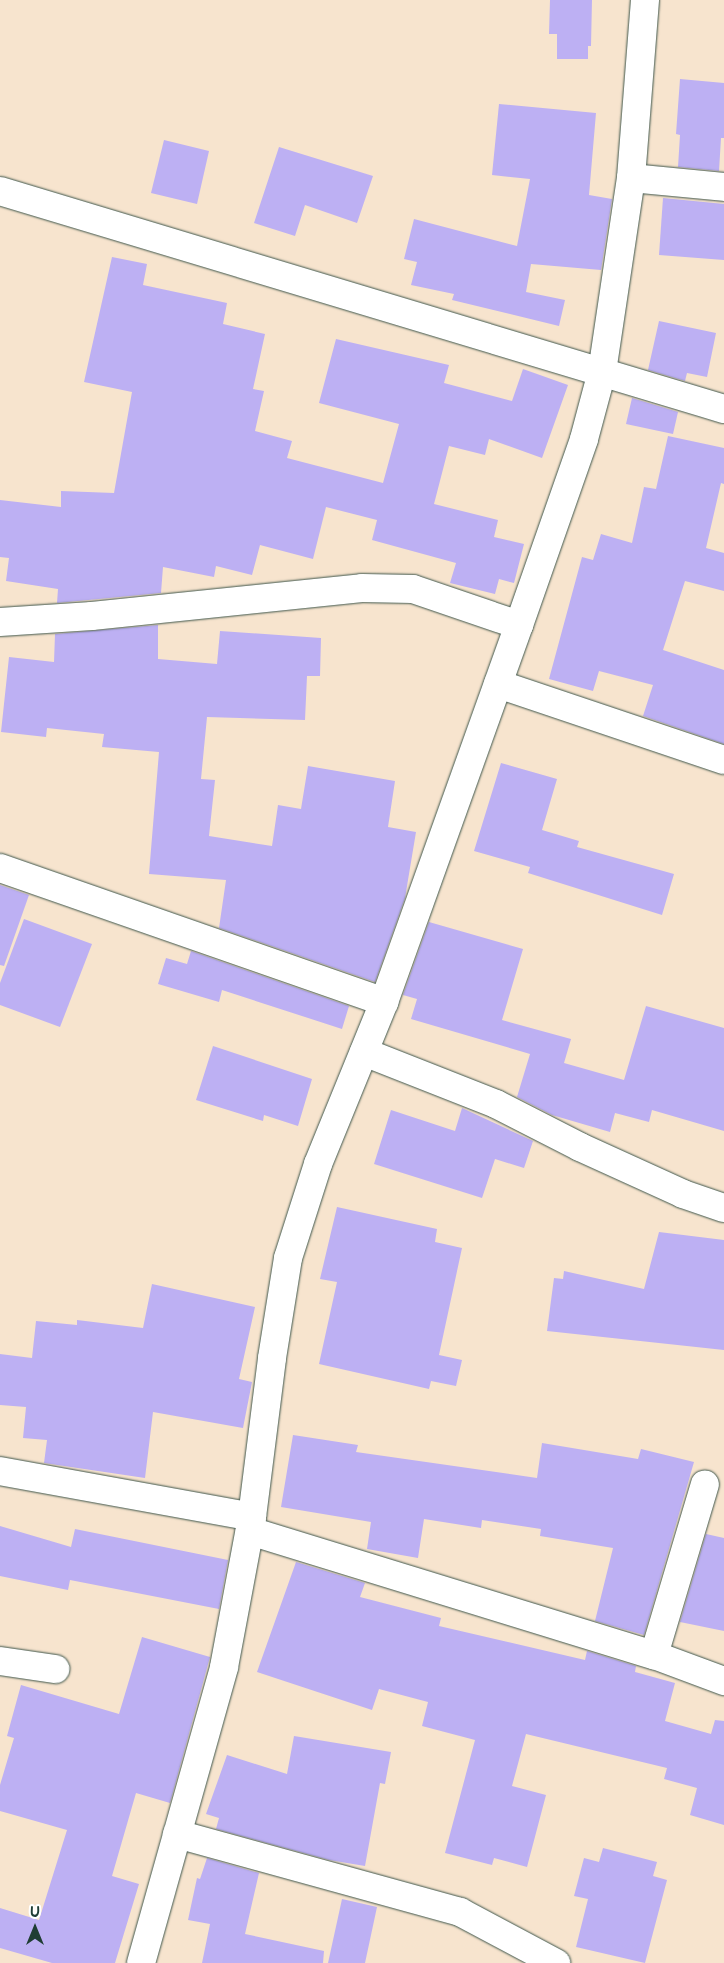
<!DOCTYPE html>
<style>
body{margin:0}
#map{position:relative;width:724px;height:1963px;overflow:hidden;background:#f7e4ce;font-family:"Balsamiq Sans",sans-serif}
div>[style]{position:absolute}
.building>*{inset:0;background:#bdb0f3}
.roads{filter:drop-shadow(0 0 1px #3f564b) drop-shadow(0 0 1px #3f564b)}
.minor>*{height:28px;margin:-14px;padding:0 14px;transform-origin:14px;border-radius:14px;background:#fff}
span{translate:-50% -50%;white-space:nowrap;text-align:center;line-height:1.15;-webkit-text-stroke:4px #fff;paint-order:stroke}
.north{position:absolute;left:10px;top:1903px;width:50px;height:50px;-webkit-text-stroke:4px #fff;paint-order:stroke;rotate:0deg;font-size:14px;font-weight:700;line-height:20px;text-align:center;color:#1f3d34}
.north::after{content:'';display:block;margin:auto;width:18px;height:22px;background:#1f3d34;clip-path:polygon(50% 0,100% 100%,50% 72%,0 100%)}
</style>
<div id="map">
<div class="building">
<i style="clip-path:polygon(550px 0,592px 0,591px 46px,588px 46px,588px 59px,557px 59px,557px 34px,549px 34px)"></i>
<i style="clip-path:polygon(680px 79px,724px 83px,724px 138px,721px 138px,719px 171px,678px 167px,680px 135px,676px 134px)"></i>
<i style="clip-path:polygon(499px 104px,596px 113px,589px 195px,612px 199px,601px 270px,531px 264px,526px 292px,565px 300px,559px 326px,452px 300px,454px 294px,411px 285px,417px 262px,404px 259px,414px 219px,517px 246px,530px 179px,492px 175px)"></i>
<i style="clip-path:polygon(164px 140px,209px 151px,197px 204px,151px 193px)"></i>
<i style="clip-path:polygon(279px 147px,373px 176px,357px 223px,305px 205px,295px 236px,254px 223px)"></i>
<i style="clip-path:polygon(663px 198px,724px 204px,724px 260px,659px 255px)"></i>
<i style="clip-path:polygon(112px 257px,147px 264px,143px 285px,227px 303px,223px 324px,265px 334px,253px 389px,264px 391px,255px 431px,292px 441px,287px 458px,383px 483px,399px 424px,319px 403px,336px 339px,449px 365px,444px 383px,512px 401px,523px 369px,568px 385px,542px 458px,489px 439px,485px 455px,449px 446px,434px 504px,498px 520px,494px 537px,524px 544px,514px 583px,499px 579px,495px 594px,450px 583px,456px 563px,372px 540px,377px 520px,326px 507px,313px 559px,260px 545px,252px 575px,216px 566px,214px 577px,163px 567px,161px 593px,57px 603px,58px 589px,6px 581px,9px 558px,0 557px,0 500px,61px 507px,61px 491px,114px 493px,132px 392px,84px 382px)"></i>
<i style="clip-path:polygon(659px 321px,716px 333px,707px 377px,687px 373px,685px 381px,648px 370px)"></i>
<i style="clip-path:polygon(632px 398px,678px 412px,673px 434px,626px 424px)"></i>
<i style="clip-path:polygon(668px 436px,724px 448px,724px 484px,721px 483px,706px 548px,724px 553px,724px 591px,685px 581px,663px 650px,724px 670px,724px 744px,643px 716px,653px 685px,599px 671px,593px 691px,549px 679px,582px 557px,593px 560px,601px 534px,632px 543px,644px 487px,656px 489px)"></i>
<i style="clip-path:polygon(158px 625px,158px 659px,217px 664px,220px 631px,321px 638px,320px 676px,307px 676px,305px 720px,207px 717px,201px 779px,215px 780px,209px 836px,272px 846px,278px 805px,301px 809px,308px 766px,395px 781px,388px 827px,416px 832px,405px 898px,375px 982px,219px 928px,226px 880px,149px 874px,159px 752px,102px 747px,104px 734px,47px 728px,46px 737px,1px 732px,9px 657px,54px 662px,55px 634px)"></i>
<i style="clip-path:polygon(501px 763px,557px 779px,542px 830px,579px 841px,577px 847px,674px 874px,662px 915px,528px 873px,530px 867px,474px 851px)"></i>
<i style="clip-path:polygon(0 885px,29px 895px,4px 966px,0 965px)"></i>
<i style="clip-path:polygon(24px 919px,92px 944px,60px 1027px,0 1005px,0 983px)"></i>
<i style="clip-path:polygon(429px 922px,523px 949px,502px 1020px,571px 1039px,564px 1063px,624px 1080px,646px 1006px,724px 1028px,724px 1131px,652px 1110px,649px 1122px,615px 1113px,610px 1132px,552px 1115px,517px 1097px,530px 1054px,411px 1019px,417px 999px,403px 995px)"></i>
<i style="clip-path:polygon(191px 951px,349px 1006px,342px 1029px,222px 990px,219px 1002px,158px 984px,166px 958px,187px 964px)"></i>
<i style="clip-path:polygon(213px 1046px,312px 1079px,298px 1126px,264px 1115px,263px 1121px,196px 1100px)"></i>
<i style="clip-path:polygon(462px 1108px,533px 1141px,524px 1168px,495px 1159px,482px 1198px,374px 1164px,391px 1110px,455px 1131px)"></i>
<i style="clip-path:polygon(337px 1207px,437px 1229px,435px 1242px,462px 1248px,439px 1355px,462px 1360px,456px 1386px,431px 1381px,429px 1389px,319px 1364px,337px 1282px,320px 1279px)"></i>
<i style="clip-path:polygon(659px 1232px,724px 1240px,724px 1350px,547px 1331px,554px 1278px,563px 1279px,564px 1271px,644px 1289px)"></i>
<i style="clip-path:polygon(152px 1284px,255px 1307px,239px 1379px,252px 1382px,243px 1428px,153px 1412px,145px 1478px,44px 1463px,47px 1440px,23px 1438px,26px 1407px,0 1405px,0 1354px,32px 1358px,36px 1321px,77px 1325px,77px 1320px,143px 1328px)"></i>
<i style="clip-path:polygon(293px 1435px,358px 1445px,356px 1452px,537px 1478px,542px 1443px,638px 1459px,641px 1449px,694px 1462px,644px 1635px,595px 1621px,613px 1548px,540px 1536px,541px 1529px,482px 1520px,481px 1528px,424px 1519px,418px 1558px,367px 1549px,371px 1522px,281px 1507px)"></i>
<i style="clip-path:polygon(0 1526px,71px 1547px,75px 1529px,228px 1560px,219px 1609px,70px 1580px,68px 1590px,0 1576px)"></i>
<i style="clip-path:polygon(706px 1534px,724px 1538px,724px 1631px,680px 1622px)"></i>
<i style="clip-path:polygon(296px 1562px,365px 1583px,360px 1597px,441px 1618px,439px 1626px,585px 1660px,587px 1651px,636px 1666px,635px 1672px,675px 1683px,665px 1721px,711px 1734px,715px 1720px,724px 1721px,724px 1825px,690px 1815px,697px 1788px,664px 1779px,667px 1768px,526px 1734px,512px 1786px,546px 1795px,527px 1867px,494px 1858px,492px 1865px,445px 1853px,475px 1740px,422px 1726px,428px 1702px,379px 1689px,372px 1710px,257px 1672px)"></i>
<i style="clip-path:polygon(142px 1637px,210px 1657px,170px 1803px,136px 1793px,112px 1876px,139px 1884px,115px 1963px,52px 1963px,0 1948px,0 1908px,39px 1920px,67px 1830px,0 1811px,0 1785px,14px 1738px,7px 1736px,21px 1685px,119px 1714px)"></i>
<i style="clip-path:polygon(294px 1736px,391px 1752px,385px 1784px,380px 1783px,365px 1866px,329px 1860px,216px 1829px,219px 1818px,206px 1814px,227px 1755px,287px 1774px)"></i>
<i style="clip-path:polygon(603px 1848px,657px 1862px,653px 1876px,667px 1880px,645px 1963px,576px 1947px,588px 1899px,574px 1896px,584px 1858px,599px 1862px)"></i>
<i style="clip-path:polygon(207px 1858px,259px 1873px,245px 1934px,324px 1951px,323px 1963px,202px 1963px,210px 1924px,188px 1920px,197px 1878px,200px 1879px)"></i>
<i style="clip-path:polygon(342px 1899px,377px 1907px,365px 1963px,328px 1963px)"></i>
</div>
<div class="roads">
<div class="minor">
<i style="left:631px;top:178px;width:93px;rotate:5.5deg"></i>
<i style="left:0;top:191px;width:756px;rotate:16.76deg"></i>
<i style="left:0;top:622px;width:92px;rotate:-3.7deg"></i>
<i style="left:92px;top:616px;width:271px;rotate:-5.9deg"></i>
<i style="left:362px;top:588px;width:51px;rotate:1.1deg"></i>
<i style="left:413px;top:589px;width:112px;rotate:18.8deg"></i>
<i style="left:498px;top:684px;width:238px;rotate:18.6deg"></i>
<i style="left:0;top:868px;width:407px;rotate:19.2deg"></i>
<i style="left:364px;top:1052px;width:142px;rotate:21.5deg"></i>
<i style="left:496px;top:1104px;width:94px;rotate:27.1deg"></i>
<i style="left:580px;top:1147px;width:113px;rotate:24.5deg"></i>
<i style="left:683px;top:1194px;width:43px;rotate:18.9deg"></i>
<i style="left:0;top:1471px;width:256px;rotate:10.3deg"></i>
<i style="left:250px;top:1531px;width:423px;rotate:17.1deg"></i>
<i style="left:654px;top:1655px;width:75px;rotate:20.4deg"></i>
<i style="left:654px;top:1655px;width:178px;rotate:-73.4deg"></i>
<i style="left:0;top:1661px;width:56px;rotate:8.3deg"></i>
<i style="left:177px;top:1834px;width:294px;rotate:15.4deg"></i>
<i style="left:460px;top:1912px;width:109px;rotate:28deg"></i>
<i style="left:141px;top:1963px;width:307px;rotate:-74.3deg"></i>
<i style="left:224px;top:1667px;width:153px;rotate:-79.4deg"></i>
<i style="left:252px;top:1517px;width:160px;rotate:-82.8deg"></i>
<i style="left:272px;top:1358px;width:101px;rotate:-80.9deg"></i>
<i style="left:288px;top:1258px;width:99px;rotate:-72.3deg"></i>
<i style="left:318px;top:1164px;width:175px;rotate:-67.8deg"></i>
<i style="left:384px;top:1002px;width:400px;rotate:-70.3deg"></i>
<i style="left:519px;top:625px;width:197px;rotate:-70.7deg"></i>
<i style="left:584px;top:439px;width:69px;rotate:-75deg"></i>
<i style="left:602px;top:372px;width:196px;rotate:-81.5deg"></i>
<i style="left:631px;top:178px;width:179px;rotate:-85.5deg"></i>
</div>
</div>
<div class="north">U</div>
</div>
